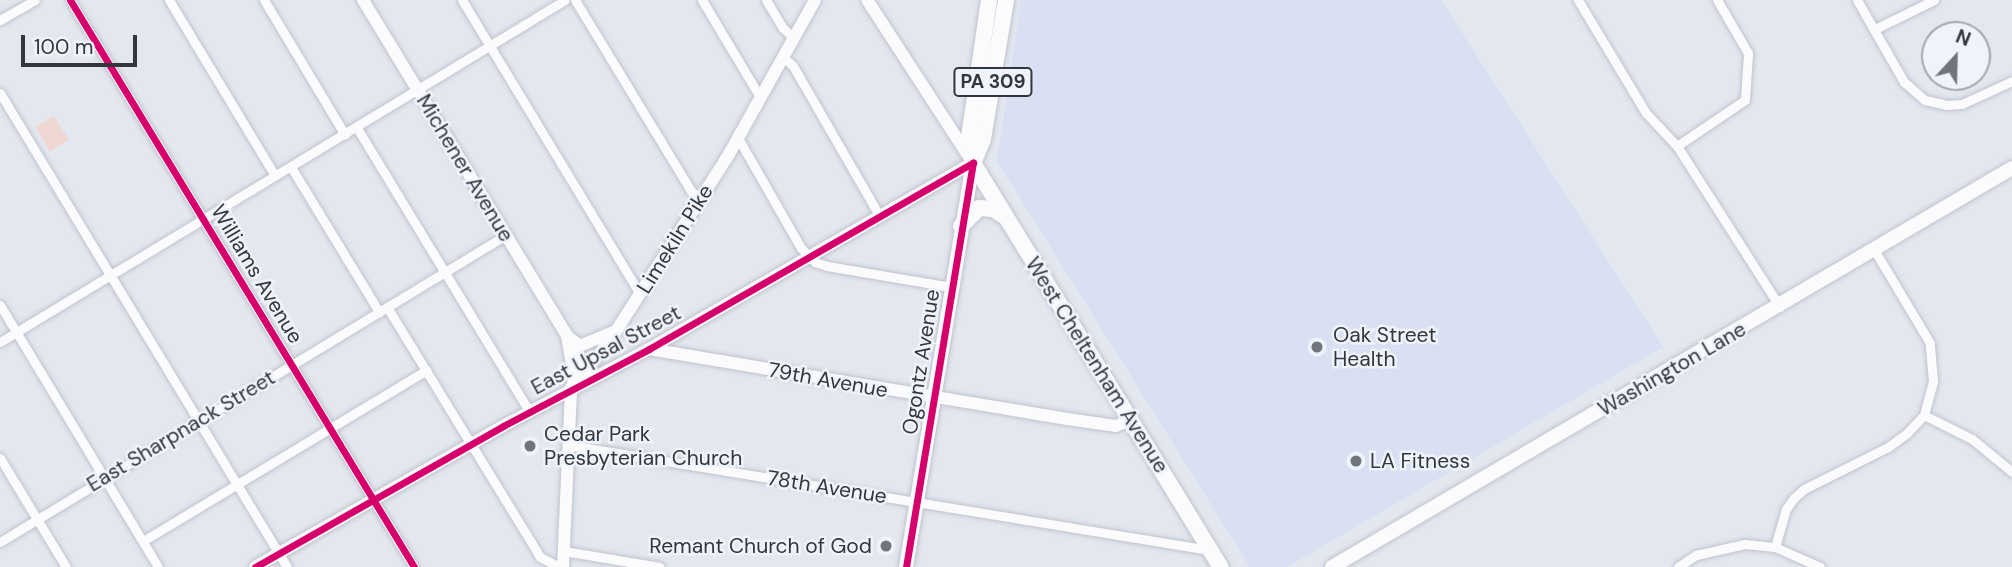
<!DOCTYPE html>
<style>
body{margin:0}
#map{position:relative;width:2012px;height:567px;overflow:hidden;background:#e3e7f0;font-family:"DM Sans",sans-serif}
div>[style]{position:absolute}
.built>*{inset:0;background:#d8e0f1}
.green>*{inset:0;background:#efd8d4}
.roads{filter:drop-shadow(0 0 2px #c1c4cc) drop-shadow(0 0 2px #c1c4cc)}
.street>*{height:9px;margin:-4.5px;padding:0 4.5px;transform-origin:4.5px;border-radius:4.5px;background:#fbfbfd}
.secondary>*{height:12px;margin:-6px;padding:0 6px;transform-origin:6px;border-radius:6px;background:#fbfbfd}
.primary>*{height:14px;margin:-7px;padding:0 7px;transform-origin:7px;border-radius:7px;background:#fbfbfd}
.highway>*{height:16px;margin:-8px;padding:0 8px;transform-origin:8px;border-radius:8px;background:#fbfbfd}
.cycleway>*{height:7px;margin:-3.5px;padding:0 3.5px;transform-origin:3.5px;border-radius:3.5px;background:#d6006c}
.dots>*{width:19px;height:19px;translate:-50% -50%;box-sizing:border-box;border:4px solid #eef3fc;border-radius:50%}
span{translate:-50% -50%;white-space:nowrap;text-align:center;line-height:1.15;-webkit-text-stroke:5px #eef3fc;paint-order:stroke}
.shield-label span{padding:2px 5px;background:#eef3fc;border:2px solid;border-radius:5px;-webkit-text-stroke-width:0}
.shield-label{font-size:19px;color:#33363c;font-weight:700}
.street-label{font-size:21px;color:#33363c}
.poi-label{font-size:21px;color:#33363c}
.left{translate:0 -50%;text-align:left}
.right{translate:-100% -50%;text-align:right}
.north{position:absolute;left:1921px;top:21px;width:70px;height:70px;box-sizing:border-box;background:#eef3fc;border:2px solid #a3a7af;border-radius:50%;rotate:22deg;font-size:19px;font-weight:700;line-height:28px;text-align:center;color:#33363c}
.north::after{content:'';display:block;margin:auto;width:24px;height:32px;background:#71747b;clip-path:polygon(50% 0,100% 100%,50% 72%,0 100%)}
.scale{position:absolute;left:21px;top:35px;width:116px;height:32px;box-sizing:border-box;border:4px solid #33363c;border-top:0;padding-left:9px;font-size:21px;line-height:24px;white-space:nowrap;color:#33363c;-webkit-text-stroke:5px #eef3fc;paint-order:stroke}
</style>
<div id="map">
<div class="built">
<i style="clip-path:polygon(1021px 0,1441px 0,1663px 347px,1287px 567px,1250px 567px,997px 161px)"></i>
</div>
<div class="green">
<i style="clip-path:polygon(54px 116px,69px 140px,50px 152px,35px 127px)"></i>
</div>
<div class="roads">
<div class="street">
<i style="left:70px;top:0;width:663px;rotate:58.75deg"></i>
<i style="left:169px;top:0;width:205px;rotate:58.9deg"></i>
<i style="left:264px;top:0;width:157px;rotate:59deg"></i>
<i style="left:462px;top:0;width:344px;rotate:58.8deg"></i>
<i style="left:575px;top:0;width:223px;rotate:58.7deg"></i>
<i style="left:691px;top:191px;width:12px;rotate:42deg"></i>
<i style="left:702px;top:0;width:113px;rotate:59.1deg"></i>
<i style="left:766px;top:0;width:33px;rotate:59deg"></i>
<i style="left:783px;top:28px;width:13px;rotate:42deg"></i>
<i style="left:1578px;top:0;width:132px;rotate:59deg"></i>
<i style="left:1646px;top:113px;width:45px;rotate:46.8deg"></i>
<i style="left:1677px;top:146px;width:191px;rotate:57.4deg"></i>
<i style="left:1857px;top:0;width:95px;rotate:60.2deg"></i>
<i style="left:1904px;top:82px;width:28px;rotate:41deg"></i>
<i style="left:1925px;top:100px;width:22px;rotate:13deg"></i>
<i style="left:1946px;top:105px;width:16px;rotate:-4deg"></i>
<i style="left:1962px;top:104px;width:55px;rotate:-24.7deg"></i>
<i style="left:0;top:20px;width:40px;rotate:-29.7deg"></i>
<i style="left:1875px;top:29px;width:66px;rotate:-26.2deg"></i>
<i style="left:782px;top:56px;width:15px;rotate:42deg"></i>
<i style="left:793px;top:66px;width:172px;rotate:60deg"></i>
<i style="left:0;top:93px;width:554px;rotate:58.81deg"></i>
<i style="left:357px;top:128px;width:331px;rotate:58.7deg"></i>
<i style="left:738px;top:138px;width:127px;rotate:60.2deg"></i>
<i style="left:801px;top:248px;width:20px;rotate:45deg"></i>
<i style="left:815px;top:262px;width:13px;rotate:18deg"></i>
<i style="left:827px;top:266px;width:126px;rotate:9.6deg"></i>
<i style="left:1677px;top:146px;width:82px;rotate:-34.1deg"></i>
<i style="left:1745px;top:100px;width:47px;rotate:-86.3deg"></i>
<i style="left:1748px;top:53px;width:61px;rotate:-120.3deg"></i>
<i style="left:291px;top:167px;width:170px;rotate:58.7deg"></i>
<i style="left:0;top:305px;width:306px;rotate:58.9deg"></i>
<i style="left:387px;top:307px;width:293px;rotate:58.5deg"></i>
<i style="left:540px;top:557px;width:22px;rotate:27deg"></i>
<i style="left:0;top:342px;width:660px;rotate:-31.19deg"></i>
<i style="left:1924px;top:415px;width:54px;rotate:26.6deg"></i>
<i style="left:1972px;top:439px;width:52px;rotate:39.5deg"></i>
<i style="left:568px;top:445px;width:650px;rotate:9.3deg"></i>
<i style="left:0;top:458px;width:127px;rotate:58.8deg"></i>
<i style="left:143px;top:541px;width:331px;rotate:-31.1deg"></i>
<i style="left:0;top:542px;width:592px;rotate:-31.25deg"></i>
<i style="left:1775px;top:547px;width:40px;rotate:-74deg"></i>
<i style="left:1786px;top:509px;width:14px;rotate:-54deg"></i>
<i style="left:1794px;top:498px;width:13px;rotate:-42deg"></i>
<i style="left:1804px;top:489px;width:94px;rotate:-26.6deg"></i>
<i style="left:1888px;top:447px;width:24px;rotate:-36deg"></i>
<i style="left:1907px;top:433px;width:25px;rotate:-47deg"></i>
<i style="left:1924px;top:415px;width:35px;rotate:-75deg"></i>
<i style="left:1933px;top:381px;width:38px;rotate:-95deg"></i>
<i style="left:1930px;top:343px;width:107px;rotate:-120.9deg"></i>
<i style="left:564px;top:551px;width:97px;rotate:9.5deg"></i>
<i style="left:1678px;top:567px;width:22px;rotate:-34deg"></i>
<i style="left:1696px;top:555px;width:50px;rotate:-12.7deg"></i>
<i style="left:1745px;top:544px;width:30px;rotate:6deg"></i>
<i style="left:1775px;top:547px;width:49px;rotate:24deg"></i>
</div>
<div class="secondary">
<i style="left:363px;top:0;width:393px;rotate:58.7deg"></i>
<i style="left:567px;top:336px;width:11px;rotate:38deg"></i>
<i style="left:576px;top:343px;width:20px;rotate:81deg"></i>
<i style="left:579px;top:363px;width:19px;rotate:108deg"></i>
<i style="left:567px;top:336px;width:41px;rotate:80.1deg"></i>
<i style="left:577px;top:347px;width:42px;rotate:-22.3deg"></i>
<i style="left:649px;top:349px;width:424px;rotate:9.5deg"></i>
<i style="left:1067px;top:419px;width:49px;rotate:8.1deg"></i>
<i style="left:1116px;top:426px;width:16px;rotate:-22deg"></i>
<i style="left:255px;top:567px;width:285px;rotate:-29.6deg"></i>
<i style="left:503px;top:426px;width:165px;rotate:-27.8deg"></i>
<i style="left:649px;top:349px;width:374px;rotate:-29.9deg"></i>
<i style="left:973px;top:163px;width:194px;rotate:-123deg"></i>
<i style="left:563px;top:567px;width:179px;rotate:-87.4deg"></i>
<i style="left:571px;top:388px;width:60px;rotate:-50.4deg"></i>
<i style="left:609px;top:342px;width:223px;rotate:-57.4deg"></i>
<i style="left:729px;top:154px;width:176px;rotate:-60.8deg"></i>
</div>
<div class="primary">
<i style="left:906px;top:567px;width:410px;rotate:-80.6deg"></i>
<i style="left:1332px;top:567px;width:788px;rotate:-30.4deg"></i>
</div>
<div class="highway">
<i style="left:989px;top:0;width:138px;rotate:98.3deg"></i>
<i style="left:969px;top:137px;width:26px;rotate:81deg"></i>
<i style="left:973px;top:163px;width:474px;rotate:58.5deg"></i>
<i style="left:973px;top:163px;width:26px;rotate:-67deg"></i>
<i style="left:983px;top:139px;width:141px;rotate:-80.6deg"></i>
<i style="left:961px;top:226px;width:25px;rotate:-45deg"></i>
<i style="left:979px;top:208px;width:14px;rotate:4deg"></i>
<i style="left:993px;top:209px;width:13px;rotate:32deg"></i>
</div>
</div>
<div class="cycleway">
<i style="left:70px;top:0;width:663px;rotate:58.75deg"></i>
<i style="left:255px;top:567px;width:285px;rotate:-29.6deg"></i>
<i style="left:503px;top:426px;width:165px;rotate:-27.8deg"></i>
<i style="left:649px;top:349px;width:374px;rotate:-29.9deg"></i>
<i style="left:906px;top:567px;width:410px;rotate:-80.6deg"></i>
</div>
<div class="dots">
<i style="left:1317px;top:347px;background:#71747b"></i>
<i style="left:530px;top:446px;background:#71747b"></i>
<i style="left:1356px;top:461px;background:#71747b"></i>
<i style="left:886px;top:546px;background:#71747b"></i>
</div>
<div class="shield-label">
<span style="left:993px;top:82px">PA 309</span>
</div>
<div class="street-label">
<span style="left:465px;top:168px;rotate:59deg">Michener Avenue</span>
<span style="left:675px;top:239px;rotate:-58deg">Limekiln Pike</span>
<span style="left:257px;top:274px;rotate:59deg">Williams Avenue</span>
<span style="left:606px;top:350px;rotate:-28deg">East Upsal Street</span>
<span style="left:921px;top:362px;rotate:-81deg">Ogontz Avenue</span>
<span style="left:1097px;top:365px;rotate:58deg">West Cheltenham Avenue</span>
<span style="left:1672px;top:369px;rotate:-30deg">Washington Lane</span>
<span style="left:828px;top:380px;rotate:10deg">79th Avenue</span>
<span style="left:181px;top:431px;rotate:-31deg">East Sharpnack Street</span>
<span style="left:827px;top:487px;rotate:9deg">78th Avenue</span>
</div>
<div class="poi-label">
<span class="left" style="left:1333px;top:347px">Oak Street<br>Health</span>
<span class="left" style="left:544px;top:446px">Cedar Park<br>Presbyterian Church</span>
<span class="left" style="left:1370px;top:461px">LA Fitness</span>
<span class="right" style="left:872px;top:546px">Remant Church of God</span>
</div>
<div class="north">N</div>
<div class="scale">100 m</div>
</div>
